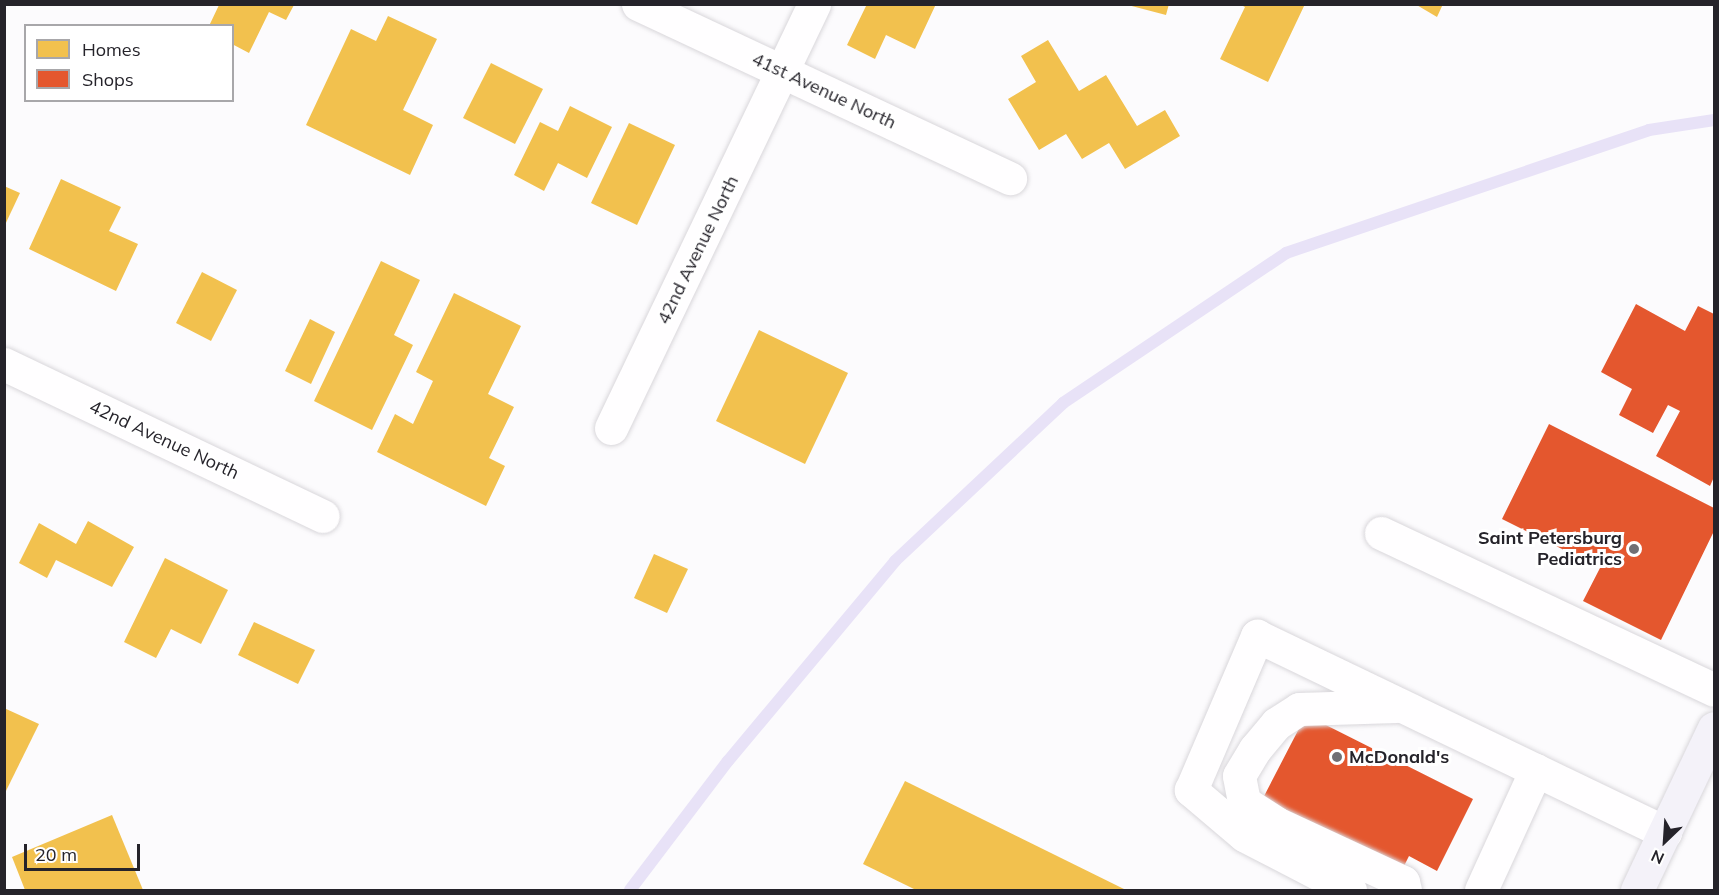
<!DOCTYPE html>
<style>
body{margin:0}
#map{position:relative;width:1719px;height:895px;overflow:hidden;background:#fcfbfd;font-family:Mulish,sans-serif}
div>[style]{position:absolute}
.homes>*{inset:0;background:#f2c14e}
.shops>*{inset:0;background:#e4572e}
.stream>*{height:12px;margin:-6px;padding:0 6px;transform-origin:6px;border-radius:6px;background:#e8e2f7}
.roads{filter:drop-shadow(0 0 2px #d9d7db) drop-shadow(0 0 2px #d9d7db)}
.minor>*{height:33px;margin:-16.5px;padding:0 16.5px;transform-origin:16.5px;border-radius:16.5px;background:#fffeff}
.major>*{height:33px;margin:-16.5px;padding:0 16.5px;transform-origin:16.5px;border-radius:16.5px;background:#f4f2f9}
.dots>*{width:16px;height:16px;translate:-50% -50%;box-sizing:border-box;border:3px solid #fff;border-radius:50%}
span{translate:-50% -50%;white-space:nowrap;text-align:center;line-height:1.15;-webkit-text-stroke:6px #fff;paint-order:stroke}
.street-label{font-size:18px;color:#25232a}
.poi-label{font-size:18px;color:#25232a;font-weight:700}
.right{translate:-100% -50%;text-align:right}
.left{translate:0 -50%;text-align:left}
.frame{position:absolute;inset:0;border:6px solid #25232a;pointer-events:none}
.legend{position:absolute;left:24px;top:24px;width:210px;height:78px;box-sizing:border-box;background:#fff;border:2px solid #a8a7aa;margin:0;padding:8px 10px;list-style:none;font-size:18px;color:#25232a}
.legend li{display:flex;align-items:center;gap:12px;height:30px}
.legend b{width:30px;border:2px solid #a8a7aa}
.north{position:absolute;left:1635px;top:811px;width:60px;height:60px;-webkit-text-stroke:4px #fff;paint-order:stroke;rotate:205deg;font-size:16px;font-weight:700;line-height:24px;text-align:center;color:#25232a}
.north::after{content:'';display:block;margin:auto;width:21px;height:27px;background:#25232a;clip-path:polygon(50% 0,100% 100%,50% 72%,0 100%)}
.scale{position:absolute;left:24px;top:844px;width:116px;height:27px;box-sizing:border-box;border:3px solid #25232a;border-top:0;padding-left:8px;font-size:18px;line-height:21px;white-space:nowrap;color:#25232a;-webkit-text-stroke:4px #fff;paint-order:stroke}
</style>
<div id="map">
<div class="homes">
<i style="clip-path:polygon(867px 4px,936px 4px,915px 49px,886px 35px,875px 59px,847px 45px)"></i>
<i style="clip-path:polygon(1124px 4px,1169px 4px,1166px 15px)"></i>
<i style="clip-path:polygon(1239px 4px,1305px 4px,1268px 82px,1220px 59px,1245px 7px)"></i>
<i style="clip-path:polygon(1415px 4px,1443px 4px,1437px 17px)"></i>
<i style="clip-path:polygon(219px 5px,294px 5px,286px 20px,269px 12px,249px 53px,232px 44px,232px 26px,209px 26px)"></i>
<i style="clip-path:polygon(388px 16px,437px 39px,403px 110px,433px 125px,410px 175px,306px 125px,351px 29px,376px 41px)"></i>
<i style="clip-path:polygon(1048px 40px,1079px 91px,1106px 75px,1137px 126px,1165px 110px,1180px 136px,1125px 169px,1109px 143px,1082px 159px,1066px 134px,1039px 150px,1008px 99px,1036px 82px,1021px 56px)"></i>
<i style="clip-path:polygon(491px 63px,543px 89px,515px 144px,463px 118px)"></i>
<i style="clip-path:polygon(570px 106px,612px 127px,587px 178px,558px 163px,544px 191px,514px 175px,540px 122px,558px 131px)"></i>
<i style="clip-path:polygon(629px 123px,675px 145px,637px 225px,591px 203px)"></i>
<i style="clip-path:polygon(61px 179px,121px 207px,109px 231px,138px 244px,116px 291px,29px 249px)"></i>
<i style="clip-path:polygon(4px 186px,20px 193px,4px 227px)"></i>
<i style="clip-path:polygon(381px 261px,420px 280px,394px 335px,413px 345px,372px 430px,314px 401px)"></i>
<i style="clip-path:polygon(202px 272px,237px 290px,211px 341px,176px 323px)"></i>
<i style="clip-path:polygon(454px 293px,521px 326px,488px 394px,514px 407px,489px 458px,505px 466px,486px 506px,377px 452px,395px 414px,413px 424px,433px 381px,416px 372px)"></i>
<i style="clip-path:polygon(310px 319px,335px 332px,311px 384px,285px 371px)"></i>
<i style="clip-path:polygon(759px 330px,848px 373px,805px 464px,716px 421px)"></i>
<i style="clip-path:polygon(88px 521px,134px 547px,112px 587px,56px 560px,47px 578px,19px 563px,39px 523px,76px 544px)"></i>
<i style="clip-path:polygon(654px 554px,688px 569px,667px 613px,634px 598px)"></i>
<i style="clip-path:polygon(165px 558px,228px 590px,201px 644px,171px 629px,156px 658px,124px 642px)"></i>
<i style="clip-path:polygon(254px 622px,315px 650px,298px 684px,238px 655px)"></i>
<i style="clip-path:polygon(4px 708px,39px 724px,4px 795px)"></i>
<i style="clip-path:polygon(905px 781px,1126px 890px,916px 890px,863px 864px)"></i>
<i style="clip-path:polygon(112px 815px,143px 890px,25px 890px,12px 857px)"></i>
</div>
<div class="shops">
<i style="clip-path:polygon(1636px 304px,1685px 331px,1698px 306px,1714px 314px,1714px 477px,1710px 486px,1656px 456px,1680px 411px,1668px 405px,1653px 433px,1619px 415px,1632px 389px,1601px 372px)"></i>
<i style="clip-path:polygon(1549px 424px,1714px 508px,1714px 531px,1661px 640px,1583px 601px,1600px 568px,1502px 519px)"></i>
<i style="clip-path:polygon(1306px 715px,1473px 799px,1437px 871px,1409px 856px,1400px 874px,1261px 802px)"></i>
</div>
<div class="stream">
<i style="left:630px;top:890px;width:162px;rotate:-52.8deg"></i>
<i style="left:728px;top:761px;width:261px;rotate:-50.1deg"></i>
<i style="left:895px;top:561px;width:231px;rotate:-43.2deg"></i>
<i style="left:1063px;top:403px;width:269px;rotate:-33.9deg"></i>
<i style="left:1286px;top:253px;width:383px;rotate:-18.7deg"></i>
<i style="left:1649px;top:130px;width:66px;rotate:-8.7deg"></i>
</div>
<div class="roads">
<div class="minor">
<i style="left:638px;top:4px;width:411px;rotate:25.1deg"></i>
<i style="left:4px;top:364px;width:353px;rotate:25.5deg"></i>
<i style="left:611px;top:428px;width:470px;rotate:-64.4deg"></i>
<i style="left:1381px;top:533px;width:368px;rotate:25.2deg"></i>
<i style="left:1396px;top:706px;width:97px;rotate:178.2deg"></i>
<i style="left:1299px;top:709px;width:27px;rotate:147deg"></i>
<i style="left:1276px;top:724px;width:33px;rotate:130deg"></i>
<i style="left:1255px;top:749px;width:31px;rotate:121deg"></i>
<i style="left:1239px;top:776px;width:26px;rotate:79deg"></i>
<i style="left:1244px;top:802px;width:38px;rotate:33deg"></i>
<i style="left:1276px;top:823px;width:140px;rotate:24.9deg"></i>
<i style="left:1403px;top:882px;width:8px;rotate:76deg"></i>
<i style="left:1350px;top:890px;width:119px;rotate:-152.6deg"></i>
<i style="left:1244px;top:835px;width:70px;rotate:-139.7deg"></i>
<i style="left:1191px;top:790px;width:168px;rotate:-66.8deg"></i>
<i style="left:1257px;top:636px;width:453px;rotate:25.7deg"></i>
<i style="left:1481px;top:890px;width:132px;rotate:-65.4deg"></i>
</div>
<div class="major">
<i style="left:1637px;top:890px;width:179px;rotate:-64.6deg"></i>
</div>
</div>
<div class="dots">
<i style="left:1634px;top:549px;background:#706f74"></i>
<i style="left:1337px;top:757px;background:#706f74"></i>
</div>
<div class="street-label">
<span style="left:824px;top:91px;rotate:25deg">41st Avenue North</span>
<span style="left:698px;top:250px;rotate:-64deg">42nd Avenue North</span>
<span style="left:164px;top:440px;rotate:25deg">42nd Avenue North</span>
</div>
<div class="poi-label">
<span class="right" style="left:1622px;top:549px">Saint Petersburg<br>Pediatrics</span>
<span class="left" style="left:1349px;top:757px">McDonald's</span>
</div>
<div class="frame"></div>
<ul class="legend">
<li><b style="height:16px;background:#f2c14e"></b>Homes</li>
<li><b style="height:16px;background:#e4572e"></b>Shops</li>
</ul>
<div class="north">N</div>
<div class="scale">20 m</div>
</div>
